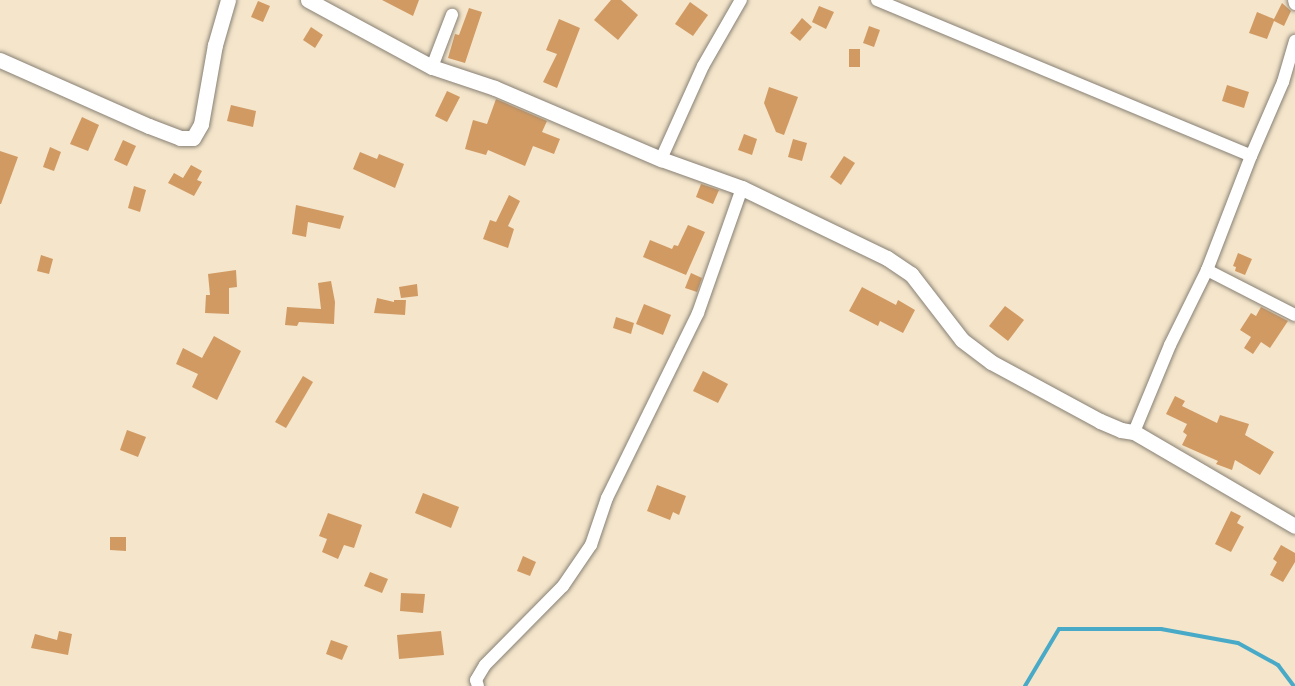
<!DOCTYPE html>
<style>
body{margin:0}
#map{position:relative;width:1295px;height:686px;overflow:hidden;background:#f4e5cb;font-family:"Gochi Hand",sans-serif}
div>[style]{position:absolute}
.stream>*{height:4px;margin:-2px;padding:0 2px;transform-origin:2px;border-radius:2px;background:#49aac8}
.building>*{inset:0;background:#d19a63}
.roads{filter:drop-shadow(0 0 2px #888074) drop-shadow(0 0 2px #888074)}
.minor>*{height:12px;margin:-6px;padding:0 6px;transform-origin:6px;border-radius:6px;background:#fff}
.tertiary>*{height:15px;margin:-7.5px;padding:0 7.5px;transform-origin:7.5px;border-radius:7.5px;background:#fff}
span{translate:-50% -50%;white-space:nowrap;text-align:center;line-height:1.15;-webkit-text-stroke:4.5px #fbf7ec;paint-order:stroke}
</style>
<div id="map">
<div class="stream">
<i style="left:1025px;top:686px;width:66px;rotate:-59.2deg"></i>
<i style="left:1059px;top:629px;width:102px"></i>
<i style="left:1161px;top:629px;width:78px;rotate:10.3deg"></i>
<i style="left:1238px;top:643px;width:46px;rotate:28.8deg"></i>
<i style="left:1278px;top:665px;width:26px;rotate:53deg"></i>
</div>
<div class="building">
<i style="clip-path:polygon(382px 0,419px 0,413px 16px)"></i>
<i style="clip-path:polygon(611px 0,621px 0,638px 15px,618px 40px,594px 20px)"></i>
<i style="clip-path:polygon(258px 1px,270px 6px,263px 22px,251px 17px)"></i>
<i style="clip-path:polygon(690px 2px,708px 15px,693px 36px,675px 24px)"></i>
<i style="clip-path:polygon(1282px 3px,1291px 11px,1284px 26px,1274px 21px,1267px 39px,1249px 33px,1257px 12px,1274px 19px)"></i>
<i style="clip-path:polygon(819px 6px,834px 12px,826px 29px,812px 22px)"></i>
<i style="clip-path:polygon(469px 8px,482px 12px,465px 63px,448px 58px,455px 34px,459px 35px)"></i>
<i style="clip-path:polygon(802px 18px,812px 27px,800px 41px,790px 33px)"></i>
<i style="clip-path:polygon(559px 19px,580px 28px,557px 88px,543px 82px,557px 54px,546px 50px)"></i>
<i style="clip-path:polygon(869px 26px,880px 30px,874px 47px,863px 43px)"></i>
<i style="clip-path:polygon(311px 27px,323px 35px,315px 48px,303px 40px)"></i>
<i style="clip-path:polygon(849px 49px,860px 49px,860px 67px,849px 67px)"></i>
<i style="clip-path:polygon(1227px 85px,1249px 92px,1244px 108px,1222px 101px)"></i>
<i style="clip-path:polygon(769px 87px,798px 97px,784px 135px,776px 132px,764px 103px)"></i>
<i style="clip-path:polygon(447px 91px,460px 97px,447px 122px,435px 116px)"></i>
<i style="clip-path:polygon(496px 99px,547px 121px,542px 132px,560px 139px,554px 154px,533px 146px,525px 166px,488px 150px,486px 155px,465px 149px,473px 120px,487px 124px)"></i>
<i style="clip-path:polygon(231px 105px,256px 111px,253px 127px,227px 121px)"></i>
<i style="clip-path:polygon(82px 117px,99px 125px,88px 151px,70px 144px)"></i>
<i style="clip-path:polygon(744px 134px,757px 139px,752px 155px,738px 150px)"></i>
<i style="clip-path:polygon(793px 139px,807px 143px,802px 161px,788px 157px)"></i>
<i style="clip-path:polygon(123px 140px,136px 146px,127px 166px,114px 160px)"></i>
<i style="clip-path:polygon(50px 147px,61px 152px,54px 171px,43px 167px)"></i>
<i style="clip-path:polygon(0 151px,18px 157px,1px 204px,0 204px)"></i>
<i style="clip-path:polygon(360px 152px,377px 159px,379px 154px,404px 164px,395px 188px,353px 169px)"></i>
<i style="clip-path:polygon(844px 156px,855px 163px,841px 185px,830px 177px)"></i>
<i style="clip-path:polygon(191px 165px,202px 171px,197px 180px,202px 182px,194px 196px,168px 183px,174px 173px,183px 178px)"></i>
<i style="clip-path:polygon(701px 184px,719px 190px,713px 204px,696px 197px)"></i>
<i style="clip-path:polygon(134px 186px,146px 190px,140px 212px,128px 208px)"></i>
<i style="clip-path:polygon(509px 195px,520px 201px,508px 226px,514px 229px,508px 248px,483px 239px,490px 220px,496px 222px)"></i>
<i style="clip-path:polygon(296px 205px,344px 216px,340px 229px,308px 222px,306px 237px,292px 234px)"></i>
<i style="clip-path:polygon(688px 225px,705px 232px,686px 275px,643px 257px,650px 240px,672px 249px,674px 245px,678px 246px)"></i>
<i style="clip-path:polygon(1238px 253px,1252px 259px,1245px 275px,1235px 271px,1236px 267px,1233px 266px)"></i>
<i style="clip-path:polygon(41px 255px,53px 259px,49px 274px,37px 271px)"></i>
<i style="clip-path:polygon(236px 270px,237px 287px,229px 288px,229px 314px,205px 313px,206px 295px,210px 295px,208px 274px)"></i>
<i style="clip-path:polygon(691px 273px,702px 278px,697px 292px,685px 288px)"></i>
<i style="clip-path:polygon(331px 281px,335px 302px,334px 324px,299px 322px,297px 326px,285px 325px,287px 307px,321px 309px,318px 283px)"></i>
<i style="clip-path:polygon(417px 284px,418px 296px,401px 298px,399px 287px)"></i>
<i style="clip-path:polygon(862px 287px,896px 305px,898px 300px,915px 310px,903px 333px,880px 321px,878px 326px,849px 311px)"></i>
<i style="clip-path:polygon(377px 298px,394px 302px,394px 300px,406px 300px,405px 315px,374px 313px)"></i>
<i style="clip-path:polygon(644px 304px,671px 315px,663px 335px,636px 324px)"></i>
<i style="clip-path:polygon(1005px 306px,1024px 320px,1008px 341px,989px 326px)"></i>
<i style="clip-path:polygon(1261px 307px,1288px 321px,1270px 348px,1261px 342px,1253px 354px,1244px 348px,1251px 337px,1240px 330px,1251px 313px,1256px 316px)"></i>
<i style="clip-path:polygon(616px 317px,634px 323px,631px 334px,613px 328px)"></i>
<i style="clip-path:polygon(214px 336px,241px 351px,217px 400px,192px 387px,198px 374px,176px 364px,183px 348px,202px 358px)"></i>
<i style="clip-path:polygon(703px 371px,728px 384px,718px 403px,693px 391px)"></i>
<i style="clip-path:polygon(303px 376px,313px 382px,286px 428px,275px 422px)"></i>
<i style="clip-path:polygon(1175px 396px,1185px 401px,1182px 406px,1217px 423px,1220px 415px,1249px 424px,1245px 435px,1274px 452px,1260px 475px,1235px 460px,1232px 470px,1216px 464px,1218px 461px,1182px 445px,1187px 435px,1183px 432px,1187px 424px,1166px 414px)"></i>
<i style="clip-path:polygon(127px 430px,146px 437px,138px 457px,120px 450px)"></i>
<i style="clip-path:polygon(657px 485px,686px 496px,679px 515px,673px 512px,670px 520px,647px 511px)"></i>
<i style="clip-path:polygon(423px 493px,459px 507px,451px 528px,415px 513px)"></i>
<i style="clip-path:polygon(1231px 511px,1241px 516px,1237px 523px,1244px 527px,1231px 552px,1215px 544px)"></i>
<i style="clip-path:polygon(328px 513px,362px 525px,354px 548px,344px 545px,338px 559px,322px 552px,327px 539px,319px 536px)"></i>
<i style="clip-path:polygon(110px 537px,126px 537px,126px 551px,110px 550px)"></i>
<i style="clip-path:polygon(1281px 545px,1295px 553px,1295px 562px,1283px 582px,1270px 575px,1277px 562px,1273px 559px)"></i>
<i style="clip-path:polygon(523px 556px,536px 562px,530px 576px,517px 571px)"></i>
<i style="clip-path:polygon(370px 572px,388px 579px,382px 593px,364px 586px)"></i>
<i style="clip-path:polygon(401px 593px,425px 594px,423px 613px,400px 611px)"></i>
<i style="clip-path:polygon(59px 631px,72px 634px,68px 655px,31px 648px,35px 634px,57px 640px)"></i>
<i style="clip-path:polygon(441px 631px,444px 655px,399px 659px,397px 635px)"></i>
<i style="clip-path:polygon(331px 640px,348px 646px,342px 660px,326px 654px)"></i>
</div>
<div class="roads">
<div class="minor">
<i style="left:877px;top:0;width:405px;rotate:22.6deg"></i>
<i style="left:1294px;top:0;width:4px;rotate:76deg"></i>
<i style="left:432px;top:67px;width:56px;rotate:-69deg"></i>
<i style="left:661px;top:159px;width:102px;rotate:-65.7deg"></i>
<i style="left:703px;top:66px;width:76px;rotate:-60.1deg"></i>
<i style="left:1207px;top:270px;width:99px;rotate:27.1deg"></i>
<i style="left:1134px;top:432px;width:94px;rotate:-67.5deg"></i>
<i style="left:1170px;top:345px;width:84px;rotate:-63.7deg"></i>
<i style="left:1207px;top:270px;width:122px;rotate:-68.9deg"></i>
<i style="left:1251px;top:156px;width:81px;rotate:-66.6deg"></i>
<i style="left:1283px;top:82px;width:43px;rotate:-73.7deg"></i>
<i style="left:478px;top:686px;width:6px;rotate:-108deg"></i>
<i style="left:476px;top:680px;width:17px;rotate:-59deg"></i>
<i style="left:485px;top:665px;width:111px;rotate:-45.4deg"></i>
<i style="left:563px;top:586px;width:50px;rotate:-55.7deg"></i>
<i style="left:591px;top:545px;width:50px;rotate:-71.2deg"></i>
<i style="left:607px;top:498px;width:206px;rotate:-63.8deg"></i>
<i style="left:698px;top:313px;width:133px;rotate:-70.6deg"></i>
</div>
<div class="tertiary">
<i style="left:308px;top:0;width:141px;rotate:28.4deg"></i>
<i style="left:432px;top:67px;width:66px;rotate:18.4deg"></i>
<i style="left:495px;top:88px;width:181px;rotate:23.2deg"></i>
<i style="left:661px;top:159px;width:86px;rotate:19.7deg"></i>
<i style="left:742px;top:188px;width:161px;rotate:25.8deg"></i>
<i style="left:887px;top:258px;width:29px;rotate:34deg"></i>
<i style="left:911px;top:274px;width:83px;rotate:52.3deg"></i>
<i style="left:962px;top:340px;width:36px;rotate:37deg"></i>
<i style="left:991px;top:362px;width:124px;rotate:28.4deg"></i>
<i style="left:1100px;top:421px;width:23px;rotate:23deg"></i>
<i style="left:1121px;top:430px;width:13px;rotate:9deg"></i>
<i style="left:1134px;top:432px;width:186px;rotate:30.3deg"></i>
<i style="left:0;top:60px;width:163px;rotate:23.9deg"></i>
<i style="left:149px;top:126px;width:33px;rotate:21deg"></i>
<i style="left:180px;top:138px;width:13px"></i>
<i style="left:193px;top:138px;width:16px;rotate:-60deg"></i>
<i style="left:201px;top:124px;width:80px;rotate:-80deg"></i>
<i style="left:215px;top:45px;width:47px;rotate:-73.9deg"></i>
</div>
</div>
</div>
